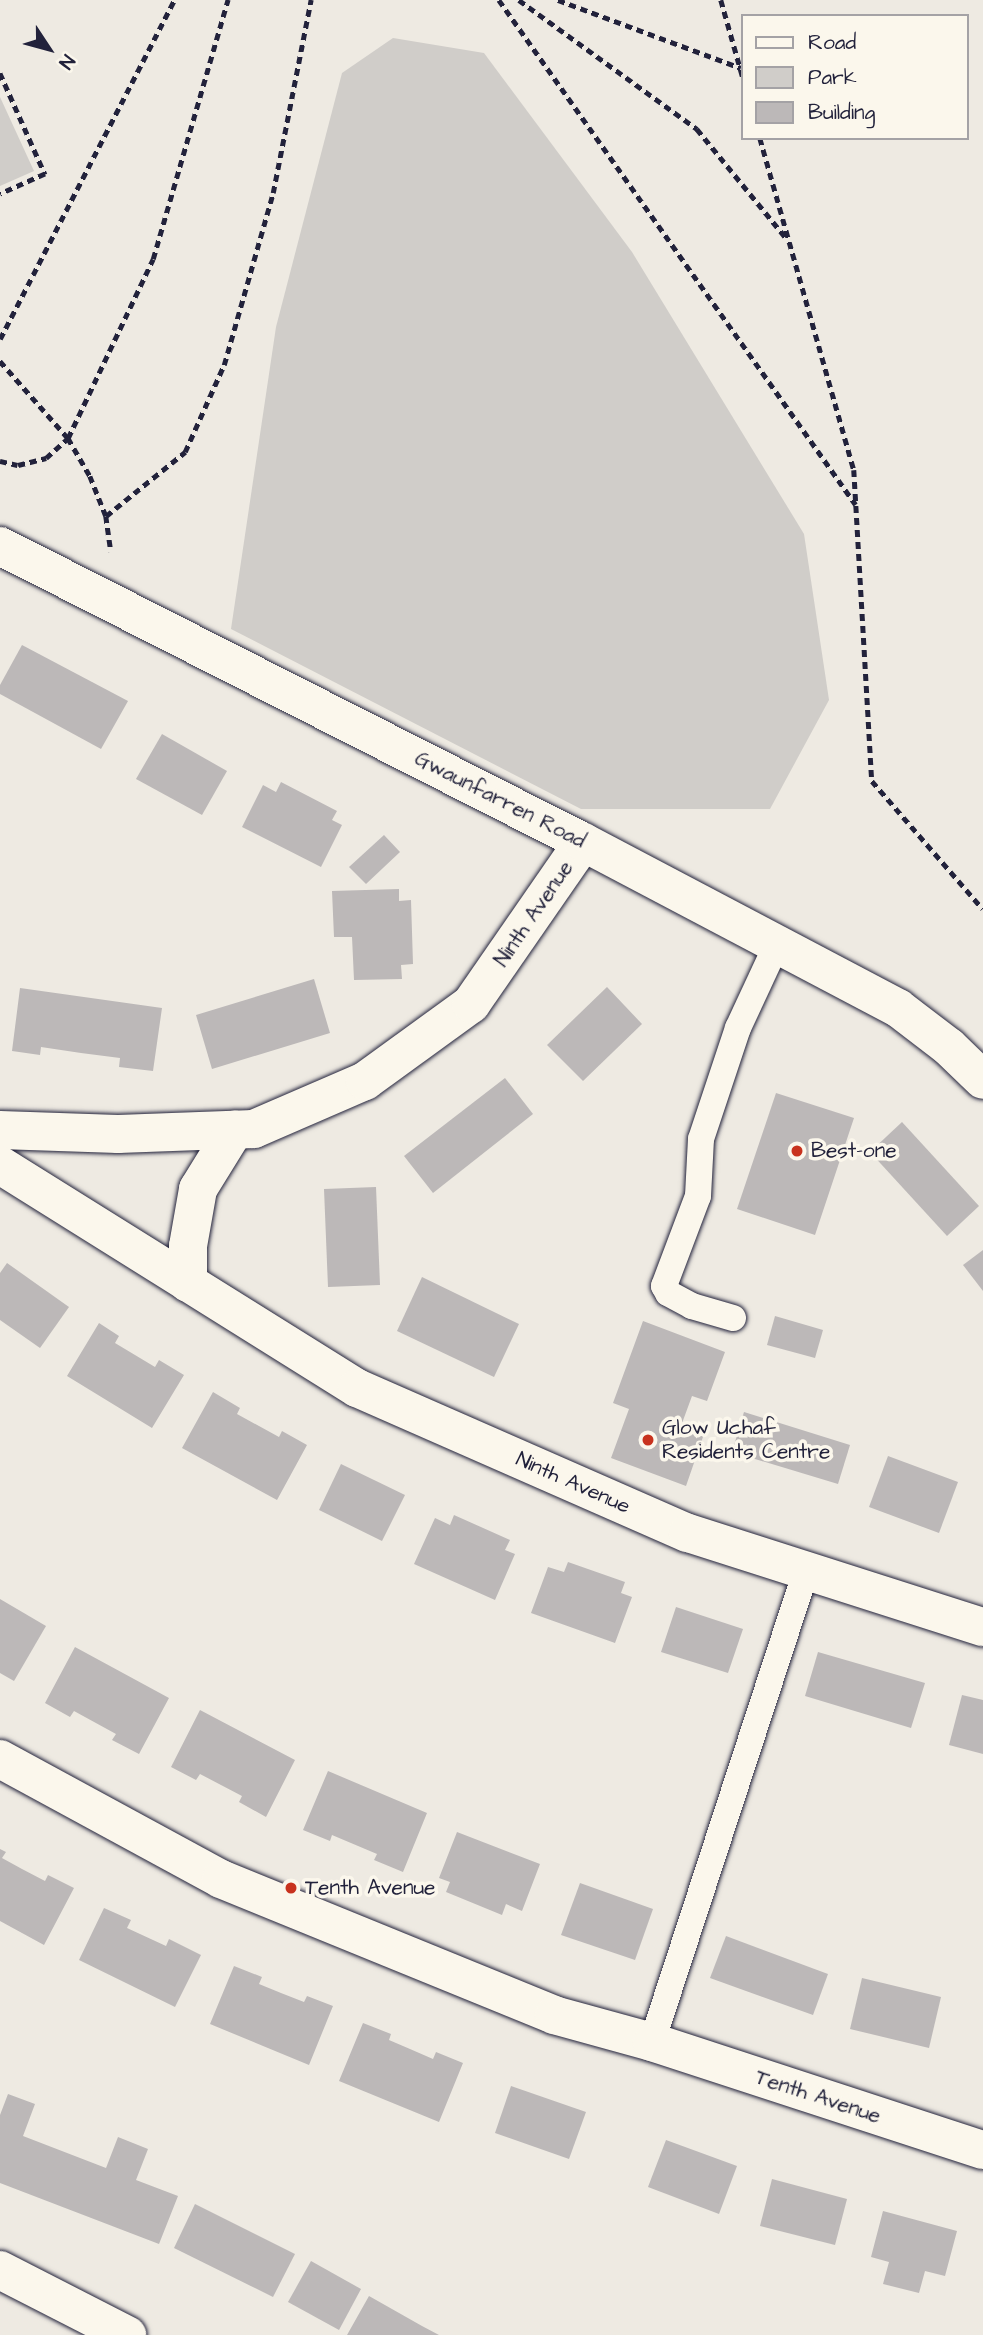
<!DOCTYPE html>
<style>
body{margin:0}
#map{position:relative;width:983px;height:2335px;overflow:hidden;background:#eeeae2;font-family:"Architects Daughter",sans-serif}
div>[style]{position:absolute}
.green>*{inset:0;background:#d0cdc9}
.building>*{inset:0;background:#bcb8b8}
.path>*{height:4.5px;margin-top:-2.25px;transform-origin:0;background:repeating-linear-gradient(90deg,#22223b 0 7px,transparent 0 12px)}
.roads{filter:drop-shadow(0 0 2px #22223b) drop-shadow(0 0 2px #22223b)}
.lane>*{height:26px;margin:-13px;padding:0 13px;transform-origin:13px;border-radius:13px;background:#fbf7ec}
.street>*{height:38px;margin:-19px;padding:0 19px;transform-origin:19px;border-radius:19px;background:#fbf7ec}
.secondary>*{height:38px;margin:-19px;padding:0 19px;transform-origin:19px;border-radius:19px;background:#fbf7ec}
.dots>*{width:19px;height:19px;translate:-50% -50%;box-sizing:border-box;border:4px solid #fbf7ec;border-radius:50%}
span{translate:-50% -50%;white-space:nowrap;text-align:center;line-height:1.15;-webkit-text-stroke:7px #fbf7ec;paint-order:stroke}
.street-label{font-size:21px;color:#22223b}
.poi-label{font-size:21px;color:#22223b}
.left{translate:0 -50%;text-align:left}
.legend{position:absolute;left:741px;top:14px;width:228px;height:126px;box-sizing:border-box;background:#fbf7ec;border:2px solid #a4a2a5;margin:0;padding:9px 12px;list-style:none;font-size:21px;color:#22223b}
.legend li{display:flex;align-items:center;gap:14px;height:35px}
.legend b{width:35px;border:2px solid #a4a2a5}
.north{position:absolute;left:14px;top:14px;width:70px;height:70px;-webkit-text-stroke:5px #fbf7ec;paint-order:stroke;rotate:126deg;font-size:19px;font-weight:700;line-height:28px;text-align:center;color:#22223b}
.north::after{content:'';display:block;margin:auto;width:24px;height:32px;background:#22223b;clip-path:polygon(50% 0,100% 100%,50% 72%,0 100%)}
</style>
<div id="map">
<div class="green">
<i style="clip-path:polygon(393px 38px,484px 53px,632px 252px,804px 534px,829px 700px,770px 809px,581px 809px,231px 629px,276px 327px,342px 73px)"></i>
<i style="clip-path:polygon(0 97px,34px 171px,0 186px)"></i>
</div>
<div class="building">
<i style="clip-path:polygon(22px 645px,128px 701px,101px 749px,0 694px,0 685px)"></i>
<i style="clip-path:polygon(162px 734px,227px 771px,202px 815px,136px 779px)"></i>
<i style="clip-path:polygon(281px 782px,337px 811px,332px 820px,342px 825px,321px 867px,242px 827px,263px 785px,276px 792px)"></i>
<i style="clip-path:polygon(384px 835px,400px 852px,366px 884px,349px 867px)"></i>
<i style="clip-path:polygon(399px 889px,399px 901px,411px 900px,413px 964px,401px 965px,402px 979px,354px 980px,352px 937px,334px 937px,332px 891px)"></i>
<i style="clip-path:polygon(314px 979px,330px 1033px,212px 1069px,196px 1015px)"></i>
<i style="clip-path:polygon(607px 987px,642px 1024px,583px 1081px,547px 1045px)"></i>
<i style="clip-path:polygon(20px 988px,162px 1008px,153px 1071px,119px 1067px,120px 1058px,81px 1053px,41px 1047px,40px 1055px,12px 1051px)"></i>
<i style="clip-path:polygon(505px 1078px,533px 1114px,433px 1193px,404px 1156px)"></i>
<i style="clip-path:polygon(776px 1093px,854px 1118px,815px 1235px,737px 1209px)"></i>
<i style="clip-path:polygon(902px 1122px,979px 1206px,947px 1236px,870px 1152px)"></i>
<i style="clip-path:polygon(376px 1187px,380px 1285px,328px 1287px,324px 1189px)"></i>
<i style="clip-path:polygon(983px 1250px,983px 1291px,963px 1265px)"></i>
<i style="clip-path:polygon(7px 1263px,69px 1307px,40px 1348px,0 1320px,0 1273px)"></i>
<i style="clip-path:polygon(422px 1277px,519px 1324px,494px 1377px,397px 1331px)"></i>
<i style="clip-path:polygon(775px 1316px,823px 1330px,815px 1358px,767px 1345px)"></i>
<i style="clip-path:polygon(643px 1321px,725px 1352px,707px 1401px,692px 1396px,681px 1426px,704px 1434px,686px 1486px,611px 1458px,629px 1409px,613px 1403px)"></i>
<i style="clip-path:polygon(99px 1323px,119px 1336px,115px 1343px,155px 1367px,159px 1360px,184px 1375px,152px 1428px,67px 1376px)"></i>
<i style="clip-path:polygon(213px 1392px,240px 1408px,237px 1414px,279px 1437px,282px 1431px,307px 1445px,277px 1500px,182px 1448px)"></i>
<i style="clip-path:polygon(744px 1412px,850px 1445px,838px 1484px,732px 1452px)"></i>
<i style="clip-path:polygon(888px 1456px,958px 1482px,939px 1533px,869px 1507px)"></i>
<i style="clip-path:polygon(341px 1464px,405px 1495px,382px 1541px,319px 1510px)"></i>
<i style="clip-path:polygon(454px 1515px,510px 1540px,505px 1550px,515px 1554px,495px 1600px,414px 1564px,435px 1518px,450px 1525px)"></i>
<i style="clip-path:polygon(568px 1562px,625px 1582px,621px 1593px,632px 1597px,615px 1643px,531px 1613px,548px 1567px,564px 1572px)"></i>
<i style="clip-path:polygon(0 1599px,46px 1626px,14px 1681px,0 1673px)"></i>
<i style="clip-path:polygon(676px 1607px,743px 1629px,728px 1673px,661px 1652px)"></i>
<i style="clip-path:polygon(75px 1647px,169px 1698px,139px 1754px,112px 1740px,116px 1734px,74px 1711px,70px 1717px,45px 1703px)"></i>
<i style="clip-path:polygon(818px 1652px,925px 1683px,911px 1728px,805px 1696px)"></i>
<i style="clip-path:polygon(962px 1695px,983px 1700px,983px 1754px,949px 1745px)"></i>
<i style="clip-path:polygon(200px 1710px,295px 1760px,266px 1817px,239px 1802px,242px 1796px,200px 1774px,196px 1780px,171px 1767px)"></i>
<i style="clip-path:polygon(328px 1771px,427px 1813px,403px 1872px,374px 1860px,377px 1854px,332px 1835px,330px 1841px,303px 1830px)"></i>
<i style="clip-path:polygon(457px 1832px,540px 1864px,522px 1911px,506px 1904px,502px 1915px,446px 1892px,450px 1882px,439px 1878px)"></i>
<i style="clip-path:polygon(0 1849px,6px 1852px,2px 1858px,22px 1869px,45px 1881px,48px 1875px,74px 1888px,44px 1945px,0 1921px)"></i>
<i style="clip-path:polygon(580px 1883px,653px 1909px,635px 1960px,561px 1935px)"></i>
<i style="clip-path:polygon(104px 1908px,131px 1920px,127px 1928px,166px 1946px,169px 1939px,201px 1955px,175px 2007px,79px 1960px)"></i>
<i style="clip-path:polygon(726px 1936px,828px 1974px,813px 2015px,710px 1978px)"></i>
<i style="clip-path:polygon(234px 1966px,262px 1977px,259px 1984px,281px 1993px,304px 2002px,307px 1996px,333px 2006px,309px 2065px,210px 2024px)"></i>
<i style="clip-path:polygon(862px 1978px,941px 1997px,929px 2048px,850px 2029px)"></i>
<i style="clip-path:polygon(363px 2023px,391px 2034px,389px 2040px,410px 2049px,433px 2059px,436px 2052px,463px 2063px,439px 2122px,339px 2081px)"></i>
<i style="clip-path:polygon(511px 2086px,586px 2112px,569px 2159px,495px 2133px)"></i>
<i style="clip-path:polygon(8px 2094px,35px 2104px,23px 2136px,106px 2168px,118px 2137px,148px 2149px,136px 2180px,178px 2196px,159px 2244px,0 2183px,0 2115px)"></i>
<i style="clip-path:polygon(666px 2140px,737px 2166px,719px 2214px,648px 2187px)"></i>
<i style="clip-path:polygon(772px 2179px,847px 2199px,835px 2245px,760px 2226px)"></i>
<i style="clip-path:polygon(195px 2204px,295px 2254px,273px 2297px,174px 2248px)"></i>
<i style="clip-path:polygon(883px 2211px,957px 2231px,945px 2276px,925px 2271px,919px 2293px,883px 2284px,889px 2262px,871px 2257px)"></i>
<i style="clip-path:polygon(311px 2261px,361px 2289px,339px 2330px,288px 2302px)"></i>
<i style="clip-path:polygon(369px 2296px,422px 2326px,439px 2335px,347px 2335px)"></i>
</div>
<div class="path">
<i style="left:499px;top:0;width:618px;rotate:54.74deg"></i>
<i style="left:519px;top:0;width:220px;rotate:35.9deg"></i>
<i style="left:697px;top:129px;width:142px;rotate:50.7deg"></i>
<i style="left:558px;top:0;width:195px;rotate:20.4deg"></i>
<i style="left:721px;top:0;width:81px;rotate:74.2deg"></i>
<i style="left:0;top:73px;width:111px;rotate:66deg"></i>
<i style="left:45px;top:174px;width:49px;rotate:156deg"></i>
<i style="left:760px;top:138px;width:345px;rotate:74.2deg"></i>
<i style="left:854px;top:470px;width:312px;rotate:86.7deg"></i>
<i style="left:872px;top:781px;width:169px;rotate:49.1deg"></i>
<i style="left:0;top:339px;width:381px;rotate:-62.8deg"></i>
<i style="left:0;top:361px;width:103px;rotate:48.6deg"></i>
<i style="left:68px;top:438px;width:44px;rotate:59.9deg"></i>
<i style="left:90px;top:476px;width:43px;rotate:68.2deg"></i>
<i style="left:106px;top:516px;width:36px;rotate:82deg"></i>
<i style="left:0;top:461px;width:18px;rotate:13deg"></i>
<i style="left:18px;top:465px;width:29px;rotate:-14deg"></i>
<i style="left:46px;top:458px;width:30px;rotate:-42deg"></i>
<i style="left:68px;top:438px;width:198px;rotate:-64.6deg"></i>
<i style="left:153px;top:259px;width:270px;rotate:-73.9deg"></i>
<i style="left:106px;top:516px;width:102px;rotate:-39deg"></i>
<i style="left:185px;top:452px;width:95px;rotate:-65.9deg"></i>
<i style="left:224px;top:365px;width:179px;rotate:-74.1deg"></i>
<i style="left:273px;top:193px;width:197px;rotate:-78.9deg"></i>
</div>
<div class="roads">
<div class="lane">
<i style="left:733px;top:1318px;width:43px;rotate:-163.7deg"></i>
<i style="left:692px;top:1306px;width:27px;rotate:-152deg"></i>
<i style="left:668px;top:1293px;width:8px;rotate:-120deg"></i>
<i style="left:664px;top:1286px;width:96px;rotate:-69.3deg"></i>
<i style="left:698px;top:1196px;width:57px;rotate:-87deg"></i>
<i style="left:701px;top:1139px;width:117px;rotate:-71.6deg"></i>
<i style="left:738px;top:1028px;width:93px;rotate:-65.1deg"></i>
<i style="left:652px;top:2042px;width:496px;rotate:-71.9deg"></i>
</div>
<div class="street">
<i style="left:0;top:1130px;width:118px;rotate:1.9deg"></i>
<i style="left:118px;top:1134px;width:136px;rotate:-2.1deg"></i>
<i style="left:254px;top:1129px;width:121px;rotate:-23.4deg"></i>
<i style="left:365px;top:1081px;width:131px;rotate:-36deg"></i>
<i style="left:471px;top:1004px;width:197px;rotate:-55.3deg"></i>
<i style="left:0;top:1165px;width:421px;rotate:32deg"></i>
<i style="left:357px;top:1388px;width:361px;rotate:23.7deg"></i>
<i style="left:688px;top:1533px;width:310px;rotate:17.7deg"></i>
<i style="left:188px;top:1283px;width:37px;rotate:-90deg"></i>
<i style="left:188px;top:1246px;width:58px;rotate:-80deg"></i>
<i style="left:198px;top:1189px;width:70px;rotate:-58.3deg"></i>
<i style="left:0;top:1759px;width:251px;rotate:28.5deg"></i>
<i style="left:221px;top:1879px;width:360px;rotate:22.2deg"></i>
<i style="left:554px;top:2015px;width:102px;rotate:15.4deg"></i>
<i style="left:652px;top:2042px;width:348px;rotate:18.1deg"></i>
<i style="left:0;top:2270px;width:143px;rotate:27.1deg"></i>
</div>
<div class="secondary">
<i style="left:0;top:546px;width:654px;rotate:26.92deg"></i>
<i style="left:583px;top:842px;width:356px;rotate:27.8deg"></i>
<i style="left:898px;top:1008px;width:64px;rotate:37.4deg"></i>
<i style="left:949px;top:1047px;width:47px;rotate:44.1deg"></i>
</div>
</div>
<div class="dots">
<i style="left:797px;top:1151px;background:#c8321e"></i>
<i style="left:648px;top:1440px;background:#c8321e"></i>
<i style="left:291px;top:1888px;background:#c8321e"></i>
</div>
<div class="street-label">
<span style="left:500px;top:800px;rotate:27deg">Gwaunfarren Road</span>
<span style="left:534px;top:914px;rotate:-56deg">Ninth Avenue</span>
<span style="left:573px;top:1483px;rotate:24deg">Ninth Avenue</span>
<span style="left:818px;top:2097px;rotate:18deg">Tenth Avenue</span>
</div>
<div class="poi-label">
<span class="left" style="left:811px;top:1151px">Best-one</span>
<span class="left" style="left:662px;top:1440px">Glow Uchaf<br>Residents Centre</span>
<span class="left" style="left:305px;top:1888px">Tenth Avenue</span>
</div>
<ul class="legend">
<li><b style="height:9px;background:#fbf7ec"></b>Road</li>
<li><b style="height:19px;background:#d0cdc9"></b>Park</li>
<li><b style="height:19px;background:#bcb8b8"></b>Building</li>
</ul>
<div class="north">N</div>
</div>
